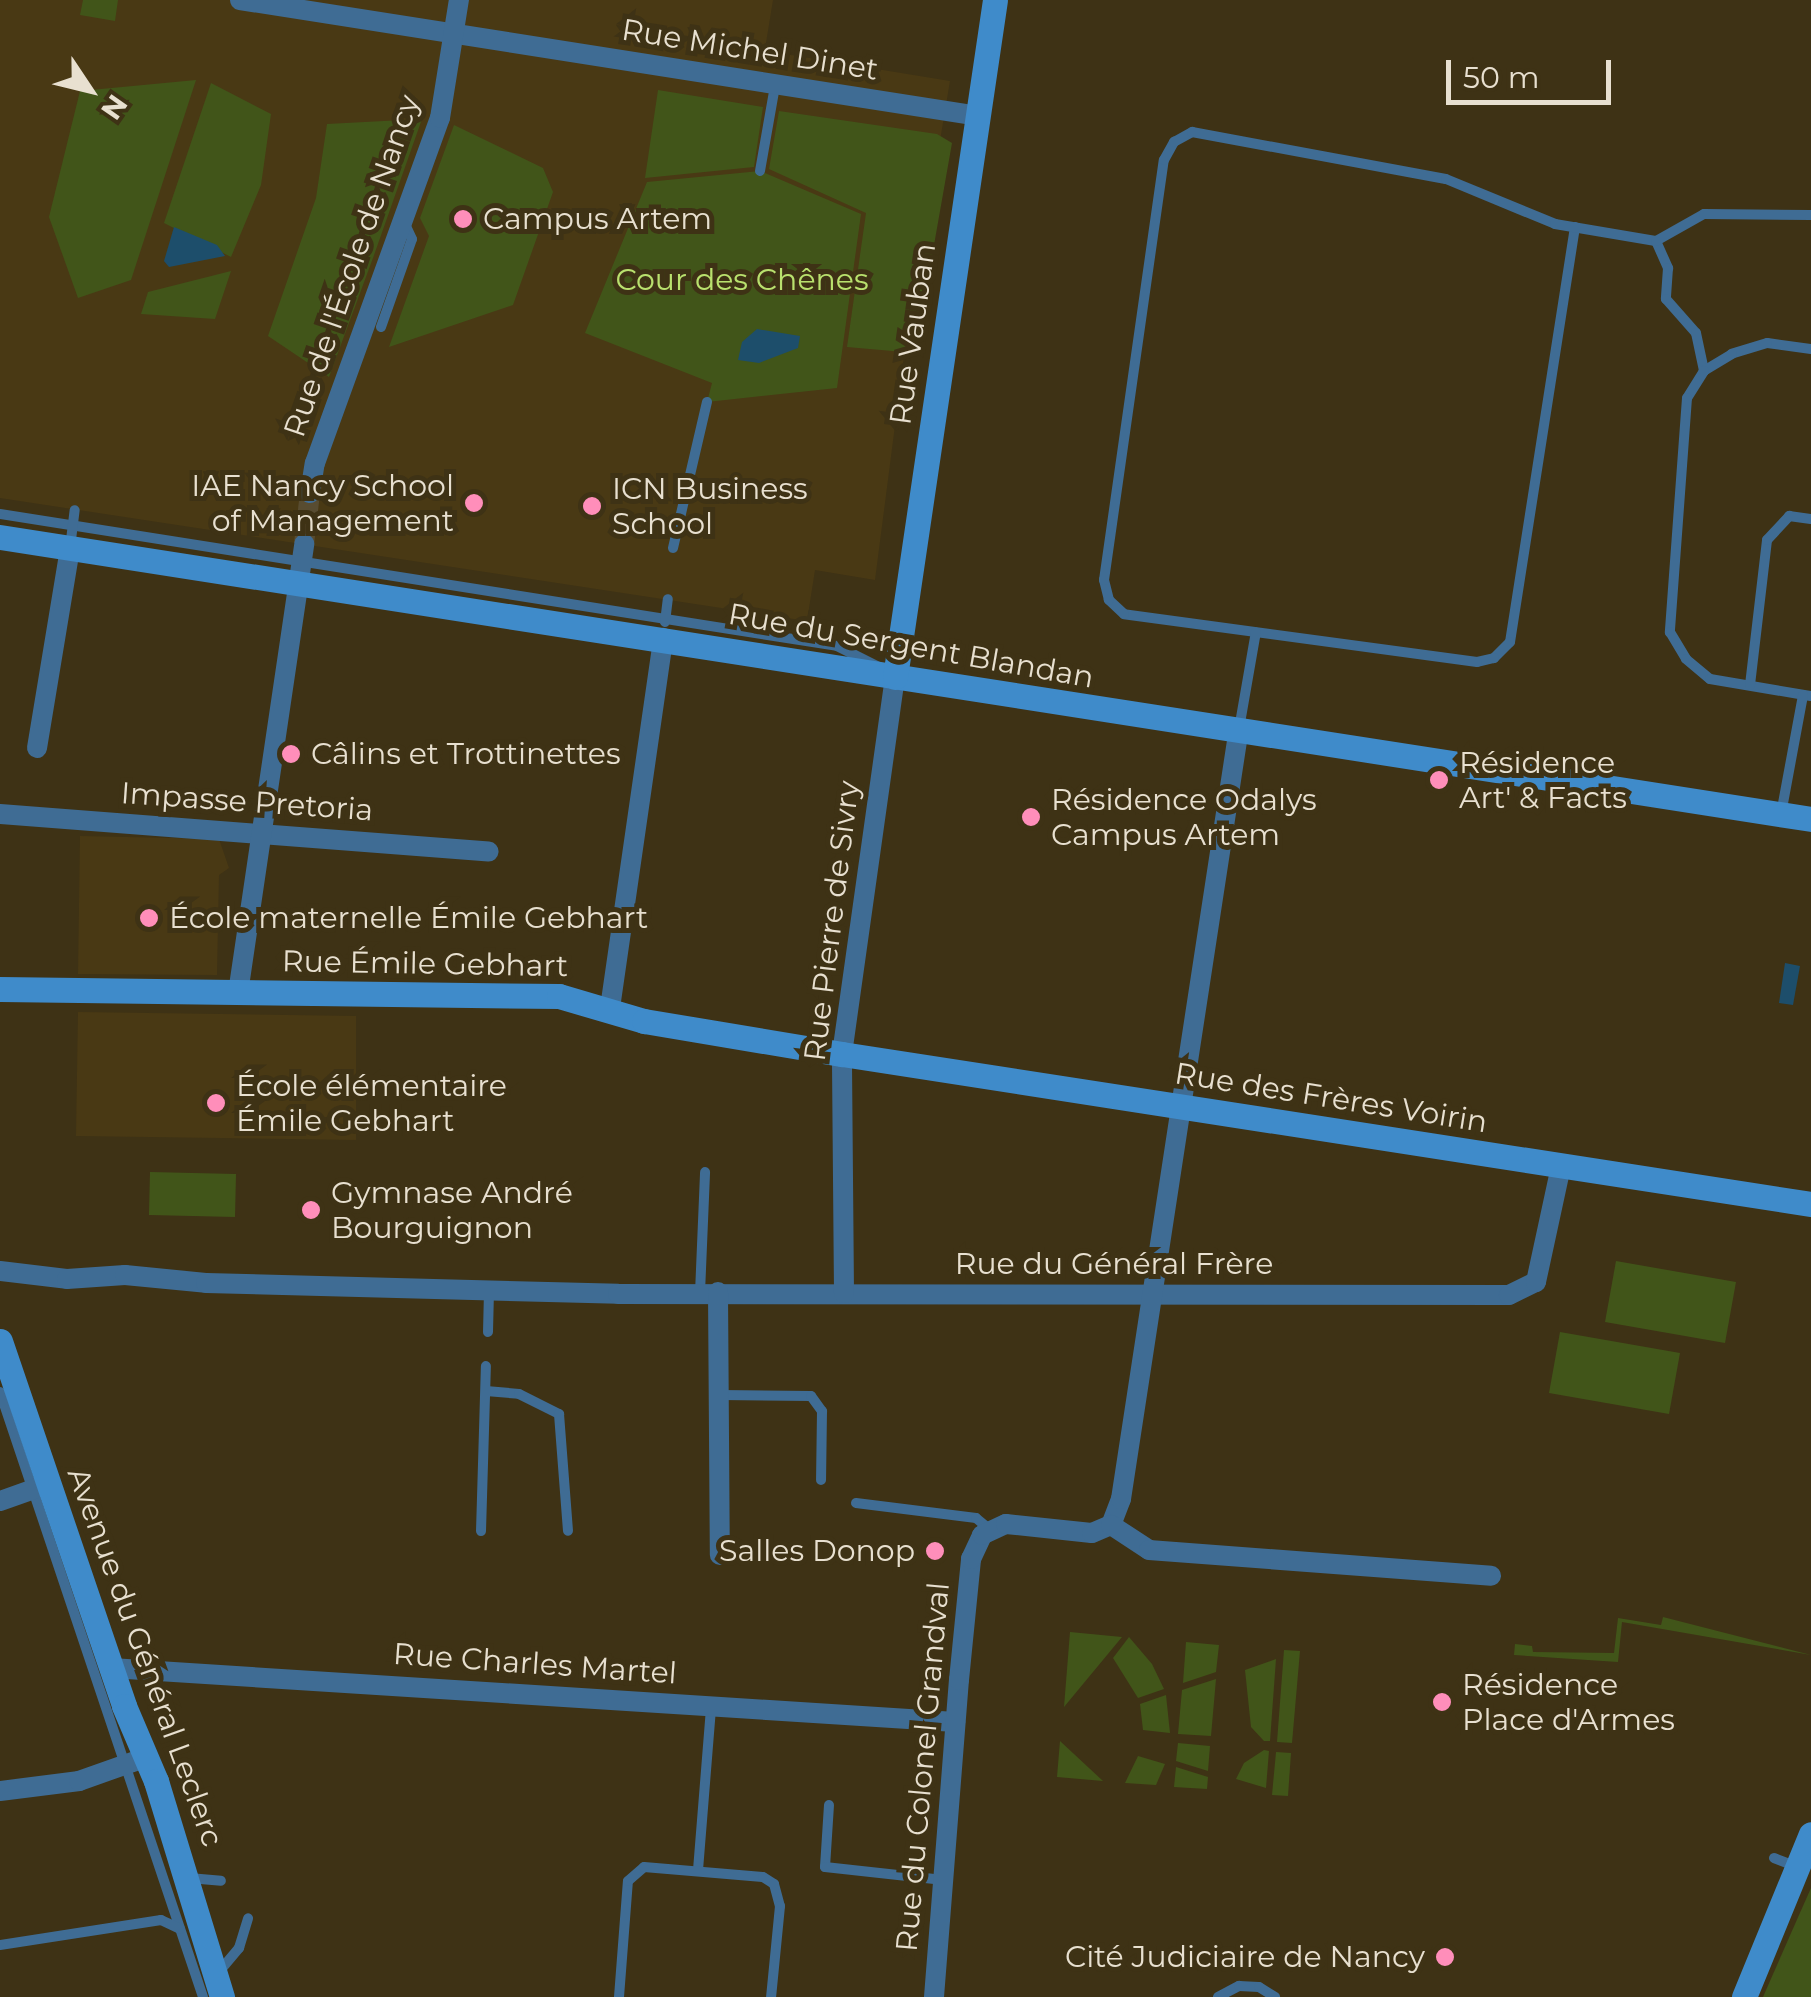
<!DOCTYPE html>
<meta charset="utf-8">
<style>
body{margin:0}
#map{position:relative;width:1811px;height:1997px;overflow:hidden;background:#3e3215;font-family:Montserrat,sans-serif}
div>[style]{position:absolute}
.built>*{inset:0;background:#493914}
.green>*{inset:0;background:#415519}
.water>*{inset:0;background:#1d4e6b}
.street-tunnel>*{height:20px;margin-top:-10px;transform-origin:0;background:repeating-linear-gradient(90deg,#584c31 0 20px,transparent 0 30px)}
.lane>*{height:10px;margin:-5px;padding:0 5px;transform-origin:5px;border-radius:5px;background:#3f6c94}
.street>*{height:20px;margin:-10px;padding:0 10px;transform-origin:10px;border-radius:10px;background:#3f6c94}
.secondary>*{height:25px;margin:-12.5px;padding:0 12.5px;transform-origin:12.5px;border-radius:12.5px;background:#3f8bca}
.dots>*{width:28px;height:28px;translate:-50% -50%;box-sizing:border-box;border:5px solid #3e3215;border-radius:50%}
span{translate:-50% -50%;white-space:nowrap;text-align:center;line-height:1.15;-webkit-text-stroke:10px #3e3215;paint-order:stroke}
.street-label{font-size:30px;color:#e8e0d0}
.poi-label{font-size:30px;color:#e8e0d0}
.left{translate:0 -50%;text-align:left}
.right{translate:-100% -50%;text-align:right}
.park-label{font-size:30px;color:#b9e16e}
.north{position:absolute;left:40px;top:40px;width:100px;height:100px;-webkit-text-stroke:8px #3e3215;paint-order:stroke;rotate:125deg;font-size:28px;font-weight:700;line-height:40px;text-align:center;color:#e8e0d0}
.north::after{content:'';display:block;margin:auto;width:35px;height:45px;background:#e8e0d0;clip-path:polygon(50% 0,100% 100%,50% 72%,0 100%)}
.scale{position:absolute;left:1446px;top:60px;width:165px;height:45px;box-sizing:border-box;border:5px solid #e8e0d0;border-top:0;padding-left:12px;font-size:30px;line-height:35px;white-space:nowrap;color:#e8e0d0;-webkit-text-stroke:8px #3e3215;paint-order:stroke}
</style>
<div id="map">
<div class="built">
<i style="clip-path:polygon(0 0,773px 0,765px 49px,626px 28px,950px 81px,904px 356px,875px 580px,815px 570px,807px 621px,0 498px)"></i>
<i style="clip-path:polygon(80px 836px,219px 839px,229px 868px,219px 875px,217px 975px,78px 974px)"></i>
<i style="clip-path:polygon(78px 1012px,356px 1016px,356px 1140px,76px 1136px)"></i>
</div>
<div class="green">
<i style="clip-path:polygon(83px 0,118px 0,115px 21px,80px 15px)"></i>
<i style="clip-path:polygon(196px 80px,131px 280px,78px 298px,49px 217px,80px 91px)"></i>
<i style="clip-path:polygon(211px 83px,271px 114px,261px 185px,231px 257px,164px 223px)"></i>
<i style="clip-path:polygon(658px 90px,763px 107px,754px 167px,645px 178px)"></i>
<i style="clip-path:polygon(779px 111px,937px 134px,952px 143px,915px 353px,847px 347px,866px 213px,769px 169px)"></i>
<i style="clip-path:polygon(422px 119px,373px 258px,329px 377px,268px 336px,316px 198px,327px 124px)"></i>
<i style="clip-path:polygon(454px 125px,543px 168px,553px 192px,513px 305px,389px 347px,429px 236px,420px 218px)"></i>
<i style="clip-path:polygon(760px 171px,861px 214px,837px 388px,707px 402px,712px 383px,585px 333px,647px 182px)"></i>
<i style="clip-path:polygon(231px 271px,215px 319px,141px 314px,148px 292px)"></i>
<i style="clip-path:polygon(150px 1172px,236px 1174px,235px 1217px,149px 1215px)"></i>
<i style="clip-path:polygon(1616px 1261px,1736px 1282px,1725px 1343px,1605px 1322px)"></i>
<i style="clip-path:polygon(1560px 1332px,1680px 1353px,1669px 1414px,1549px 1393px)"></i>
<i style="clip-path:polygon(1663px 1617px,1811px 1655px,1622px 1622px,1618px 1662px,1514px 1655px,1515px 1644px,1532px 1646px,1533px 1652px,1614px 1653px,1618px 1618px,1661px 1625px)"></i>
<i style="clip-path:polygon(1070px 1632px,1122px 1637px,1064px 1707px)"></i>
<i style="clip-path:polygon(1129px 1637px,1152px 1664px,1164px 1689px,1138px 1698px,1113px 1658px)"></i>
<i style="clip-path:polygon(1186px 1642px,1219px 1645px,1216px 1672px,1183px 1683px)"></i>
<i style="clip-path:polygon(1284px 1650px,1300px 1651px,1292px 1743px,1277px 1742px)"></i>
<i style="clip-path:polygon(1276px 1659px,1270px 1741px,1264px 1741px,1251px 1727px,1245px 1670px)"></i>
<i style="clip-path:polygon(1216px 1679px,1211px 1736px,1178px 1734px,1182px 1690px)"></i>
<i style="clip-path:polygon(1166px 1695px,1170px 1733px,1143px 1730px,1140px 1704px)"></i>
<i style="clip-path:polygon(1060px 1741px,1103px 1781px,1057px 1777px)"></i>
<i style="clip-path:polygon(1178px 1743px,1210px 1746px,1208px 1771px,1176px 1761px)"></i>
<i style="clip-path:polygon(1264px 1750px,1269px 1751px,1266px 1788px,1236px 1779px,1244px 1763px)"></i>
<i style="clip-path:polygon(1276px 1752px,1291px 1753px,1288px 1796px,1272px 1795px)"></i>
<i style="clip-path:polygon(1138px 1756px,1165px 1764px,1156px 1785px,1125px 1783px)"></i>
<i style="clip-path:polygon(1176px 1767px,1208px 1777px,1207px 1789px,1174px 1787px)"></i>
<i style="clip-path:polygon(1811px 1888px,1811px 1997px,1763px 1997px,1799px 1915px)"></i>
</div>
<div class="water">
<i style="clip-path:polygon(174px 227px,217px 245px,225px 256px,169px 267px,164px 261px)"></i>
<i style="clip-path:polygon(757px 329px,800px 336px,798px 348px,759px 363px,738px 360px,742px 342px)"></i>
<i style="clip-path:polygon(1785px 963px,1800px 966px,1793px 1005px,1779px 1003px)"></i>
</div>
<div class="street-tunnel">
<i style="left:304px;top:544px;width:51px;rotate:-83.3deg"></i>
</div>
<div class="lane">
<i style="left:760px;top:171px;width:86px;rotate:-80deg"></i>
<i style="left:1575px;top:227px;width:420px;rotate:98.9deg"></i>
<i style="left:1510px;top:642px;width:23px;rotate:135deg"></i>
<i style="left:1494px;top:658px;width:17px;rotate:167deg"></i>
<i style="left:1477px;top:662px;width:356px;rotate:-172.3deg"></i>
<i style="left:1124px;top:614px;width:21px;rotate:-137deg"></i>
<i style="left:1109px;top:600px;width:21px;rotate:-104deg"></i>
<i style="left:1104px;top:580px;width:424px;rotate:-81.9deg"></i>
<i style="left:1164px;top:160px;width:21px;rotate:-61deg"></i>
<i style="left:1174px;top:142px;width:21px;rotate:-29deg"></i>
<i style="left:1192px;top:132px;width:258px;rotate:10.5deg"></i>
<i style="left:1446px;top:179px;width:118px;rotate:22.4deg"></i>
<i style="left:1555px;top:224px;width:102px;rotate:9.6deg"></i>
<i style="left:1656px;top:241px;width:30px;rotate:66deg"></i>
<i style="left:1668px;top:268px;width:31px;rotate:94deg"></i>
<i style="left:1666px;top:299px;width:45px;rotate:48.6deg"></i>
<i style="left:1696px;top:333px;width:39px;rotate:78deg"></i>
<i style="left:1656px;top:241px;width:55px;rotate:-29.4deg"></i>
<i style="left:1704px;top:214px;width:107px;rotate:0.5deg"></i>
<i style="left:381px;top:327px;width:93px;rotate:-70.6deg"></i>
<i style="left:412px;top:239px;width:19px;rotate:-115deg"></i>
<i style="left:1811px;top:349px;width:44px;rotate:-172.2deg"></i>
<i style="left:1767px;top:343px;width:37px;rotate:163deg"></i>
<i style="left:1732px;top:354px;width:33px;rotate:149deg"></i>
<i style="left:1704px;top:371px;width:32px;rotate:122deg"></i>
<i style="left:1687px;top:398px;width:235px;rotate:94.2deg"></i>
<i style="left:1670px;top:632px;width:31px;rotate:59deg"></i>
<i style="left:1686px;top:659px;width:31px;rotate:40deg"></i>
<i style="left:1710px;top:679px;width:102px;rotate:9.6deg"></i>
<i style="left:0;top:514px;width:847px;rotate:8.96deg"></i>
<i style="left:837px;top:646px;width:49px;rotate:26.6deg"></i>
<i style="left:70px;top:548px;width:38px;rotate:-83deg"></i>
<i style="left:673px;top:548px;width:150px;rotate:-76.9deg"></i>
<i style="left:665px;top:622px;width:23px;rotate:-83deg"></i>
<i style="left:1750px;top:685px;width:146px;rotate:-83.3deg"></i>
<i style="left:1767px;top:540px;width:33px;rotate:-47deg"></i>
<i style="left:1789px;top:516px;width:22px;rotate:8deg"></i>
<i style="left:1239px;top:729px;width:98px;rotate:-80.1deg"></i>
<i style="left:1781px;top:814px;width:121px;rotate:-79.5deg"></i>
<i style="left:700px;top:1293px;width:121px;rotate:-87.6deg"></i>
<i style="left:488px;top:1332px;width:41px;rotate:-88.6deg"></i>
<i style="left:486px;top:1391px;width:33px;rotate:5deg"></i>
<i style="left:519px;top:1394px;width:45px;rotate:26.6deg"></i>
<i style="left:559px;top:1414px;width:117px;rotate:85.6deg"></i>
<i style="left:0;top:1392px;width:638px;rotate:71.45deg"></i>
<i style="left:720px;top:1395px;width:91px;rotate:0.6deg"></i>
<i style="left:811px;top:1396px;width:19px;rotate:54deg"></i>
<i style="left:822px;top:1411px;width:69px;rotate:90.8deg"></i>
<i style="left:856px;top:1503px;width:121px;rotate:7.1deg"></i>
<i style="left:976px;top:1518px;width:17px;rotate:40deg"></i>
<i style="left:481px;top:1531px;width:165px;rotate:-88.3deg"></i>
<i style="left:829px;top:1805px;width:62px;rotate:93.7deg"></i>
<i style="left:825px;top:1867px;width:119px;rotate:6.3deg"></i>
<i style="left:1774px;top:1858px;width:25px;rotate:21deg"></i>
<i style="left:698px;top:1870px;width:163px;rotate:-85.4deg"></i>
<i style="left:189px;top:1878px;width:32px;rotate:5deg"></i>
<i style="left:0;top:1945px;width:163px;rotate:-8.8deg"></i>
<i style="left:161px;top:1920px;width:21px;rotate:25deg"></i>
<i style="left:218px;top:1973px;width:33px;rotate:-50deg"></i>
<i style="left:239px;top:1948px;width:31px;rotate:-73deg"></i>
<i style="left:619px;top:1997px;width:116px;rotate:-85.6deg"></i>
<i style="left:628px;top:1881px;width:21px;rotate:-41deg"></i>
<i style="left:644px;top:1867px;width:119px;rotate:4.8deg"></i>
<i style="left:763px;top:1877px;width:13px;rotate:32deg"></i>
<i style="left:774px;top:1884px;width:23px;rotate:75deg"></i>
<i style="left:780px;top:1906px;width:91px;rotate:95.6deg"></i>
<i style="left:1218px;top:1997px;width:24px;rotate:-28deg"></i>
<i style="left:1239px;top:1986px;width:20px;rotate:3deg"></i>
<i style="left:1259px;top:1987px;width:19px;rotate:32deg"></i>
</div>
<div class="street">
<i style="left:240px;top:0;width:747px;rotate:8.93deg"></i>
<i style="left:310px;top:493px;width:30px;rotate:-81deg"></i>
<i style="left:315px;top:463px;width:367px;rotate:-70.1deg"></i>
<i style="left:440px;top:118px;width:120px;rotate:-80.9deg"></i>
<i style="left:37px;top:748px;width:202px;rotate:-80.6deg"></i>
<i style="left:0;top:814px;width:490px;rotate:4.4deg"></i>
<i style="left:238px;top:993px;width:454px;rotate:-81.6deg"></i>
<i style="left:610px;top:1008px;width:374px;rotate:-81.8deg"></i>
<i style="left:0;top:1271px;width:67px;rotate:6.8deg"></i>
<i style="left:67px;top:1279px;width:58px;rotate:-3.9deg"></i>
<i style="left:125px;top:1275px;width:81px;rotate:5.6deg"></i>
<i style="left:206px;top:1283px;width:412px;rotate:1.5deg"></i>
<i style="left:618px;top:1294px;width:891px;rotate:0.06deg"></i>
<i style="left:1509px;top:1295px;width:30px;rotate:-26deg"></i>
<i style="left:1536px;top:1282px;width:119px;rotate:-77.8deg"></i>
<i style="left:718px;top:1292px;width:263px;rotate:89.6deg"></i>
<i style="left:844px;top:1293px;width:239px;rotate:-90.5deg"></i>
<i style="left:842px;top:1054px;width:381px;rotate:-82deg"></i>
<i style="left:0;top:1501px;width:51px;rotate:-19.5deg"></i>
<i style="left:1111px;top:1525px;width:28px;rotate:-69deg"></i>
<i style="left:1121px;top:1499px;width:774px;rotate:-81.3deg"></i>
<i style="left:111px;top:1668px;width:846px;rotate:3.66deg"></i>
<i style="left:0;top:1791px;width:80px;rotate:-7.2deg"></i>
<i style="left:79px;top:1781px;width:69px;rotate:-19.5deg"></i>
<i style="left:934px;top:1997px;width:318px;rotate:-85.5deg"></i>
<i style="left:959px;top:1680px;width:122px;rotate:-84.3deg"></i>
<i style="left:971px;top:1559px;width:26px;rotate:-65deg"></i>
<i style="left:982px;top:1535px;width:26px;rotate:-25deg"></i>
<i style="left:1006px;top:1524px;width:86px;rotate:6deg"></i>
<i style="left:1092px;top:1533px;width:21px;rotate:-23deg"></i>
<i style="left:1111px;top:1525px;width:45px;rotate:33.3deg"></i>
<i style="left:1149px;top:1550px;width:343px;rotate:4.3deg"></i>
</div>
<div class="secondary">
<i style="left:0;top:537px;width:1833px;rotate:8.85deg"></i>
<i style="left:895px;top:677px;width:684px;rotate:-81.6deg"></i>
<i style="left:0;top:989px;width:559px;rotate:0.72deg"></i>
<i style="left:559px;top:996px;width:89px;rotate:16.4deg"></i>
<i style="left:644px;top:1021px;width:201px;rotate:9.5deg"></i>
<i style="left:842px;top:1054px;width:981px;rotate:8.8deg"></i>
<i style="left:0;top:1341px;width:385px;rotate:71.2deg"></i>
<i style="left:124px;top:1706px;width:82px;rotate:66.9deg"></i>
<i style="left:156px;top:1781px;width:226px;rotate:73deg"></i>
<i style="left:1744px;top:1997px;width:176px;rotate:-67.7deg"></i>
</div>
<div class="dots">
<i style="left:463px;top:219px;background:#ff8eba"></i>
<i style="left:474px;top:503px;background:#ff8eba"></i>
<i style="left:592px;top:506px;background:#ff8eba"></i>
<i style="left:291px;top:754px;background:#ff8eba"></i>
<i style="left:1439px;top:780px;background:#ff8eba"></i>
<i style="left:1031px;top:817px;background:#ff8eba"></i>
<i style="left:149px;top:918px;background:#ff8eba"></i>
<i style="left:216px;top:1103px;background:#ff8eba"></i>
<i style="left:311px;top:1210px;background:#ff8eba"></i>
<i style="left:935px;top:1551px;background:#ff8eba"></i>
<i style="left:1442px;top:1702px;background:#ff8eba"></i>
<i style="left:1445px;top:1957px;background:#ff8eba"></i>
</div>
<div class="street-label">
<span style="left:750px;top:50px;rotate:9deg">Rue Michel Dinet</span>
<span style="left:352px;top:266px;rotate:-71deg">Rue de l'École de Nancy</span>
<span style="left:913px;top:334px;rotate:-82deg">Rue Vauban</span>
<span style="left:911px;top:646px;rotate:10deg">Rue du Sergent Blandan</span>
<span style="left:247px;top:802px;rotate:4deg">Impasse Pretoria</span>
<span style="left:832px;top:921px;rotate:-83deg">Rue Pierre de Sivry</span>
<span style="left:425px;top:964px;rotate:1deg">Rue Émile Gebhart</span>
<span style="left:1331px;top:1098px;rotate:9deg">Rue des Frères Voirin</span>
<span style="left:1114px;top:1264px">Rue du Général Frère</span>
<span style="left:145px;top:1657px;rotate:70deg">Avenue du Général Leclerc</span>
<span style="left:535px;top:1664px;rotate:4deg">Rue Charles Martel</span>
<span style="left:923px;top:1767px;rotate:-85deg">Rue du Colonel Grandval</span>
</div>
<div class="poi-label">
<span class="left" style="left:483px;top:219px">Campus Artem</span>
<span class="right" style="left:454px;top:503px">IAE Nancy School<br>of Management</span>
<span class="left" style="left:612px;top:506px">ICN Business<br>School</span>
<span class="left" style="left:311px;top:754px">Câlins et Trottinettes</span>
<span class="left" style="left:1459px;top:780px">Résidence<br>Art' &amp; Facts</span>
<span class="left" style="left:1051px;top:817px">Résidence Odalys<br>Campus Artem</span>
<span class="left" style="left:169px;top:918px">École maternelle Émile Gebhart</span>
<span class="left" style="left:236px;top:1103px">École élémentaire<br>Émile Gebhart</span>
<span class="left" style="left:331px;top:1210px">Gymnase André<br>Bourguignon</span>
<span class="right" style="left:915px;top:1551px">Salles Donop</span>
<span class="left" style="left:1462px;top:1702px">Résidence<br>Place d'Armes</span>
<span class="right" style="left:1425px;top:1957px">Cité Judiciaire de Nancy</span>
</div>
<div class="park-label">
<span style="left:742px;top:280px">Cour des Chênes</span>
</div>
<div class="north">N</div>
<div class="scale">50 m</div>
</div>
